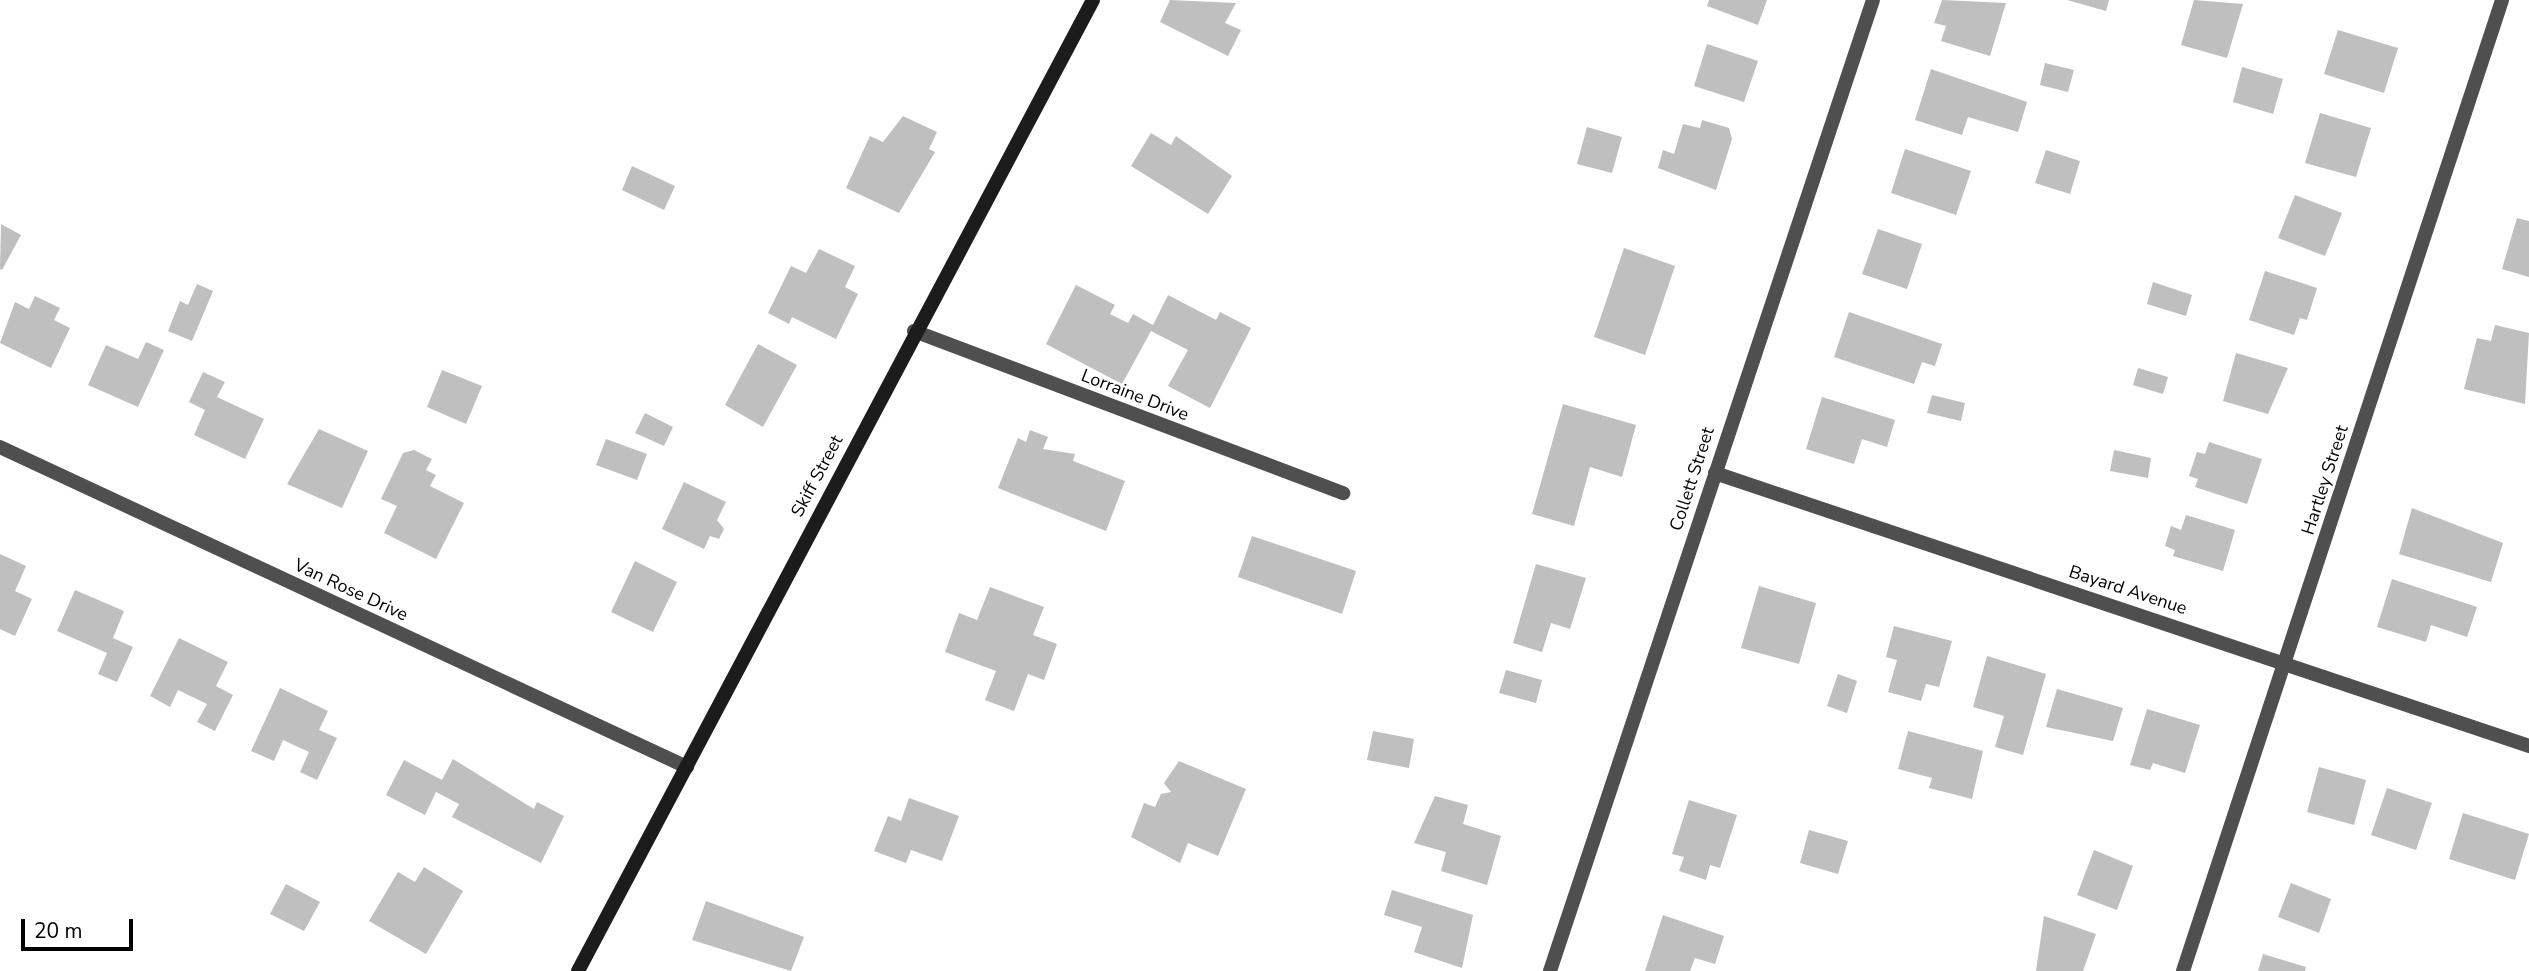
<!DOCTYPE html>
<style>
body{margin:0}
#map{position:relative;width:2529px;height:971px;overflow:hidden;background:#fff;font-family:"Nunito Sans",sans-serif}
div>[style]{position:absolute}
.building>*{inset:0;background:#bfbfbf}
.street>*{height:14px;margin:-7px;padding:0 7px;transform-origin:7px;border-radius:7px;background:#4f4f4f}
.secondary>*{height:14px;margin:-7px;padding:0 7px;transform-origin:7px;border-radius:7px;background:#1c1c1c}
span{translate:-50% -50%;white-space:nowrap;text-align:center;line-height:1.15;-webkit-text-stroke:5px #fff;paint-order:stroke}
.street-label{font-size:18px;color:#000}
.scale{position:absolute;left:21px;top:919px;width:112px;height:32px;box-sizing:border-box;border:4px solid #000;border-top:0;padding-left:9px;font-size:21px;line-height:24px;white-space:nowrap;color:#000;-webkit-text-stroke:5px #fff;paint-order:stroke}
</style>
<div id="map">
<div class="building">
<i style="clip-path:polygon(1170px 0,1236px 3px,1225px 23px,1241px 30px,1228px 56px,1160px 22px)"></i>
<i style="clip-path:polygon(1709px 0,1767px 0,1758px 25px,1707px 6px)"></i>
<i style="clip-path:polygon(1942px 0,2006px 3px,1990px 56px,1941px 41px,1946px 26px,1934px 23px)"></i>
<i style="clip-path:polygon(2067px 0,2109px 0,2106px 11px)"></i>
<i style="clip-path:polygon(2194px 0,2243px 4px,2227px 58px,2181px 45px)"></i>
<i style="clip-path:polygon(2338px 30px,2398px 48px,2384px 93px,2324px 74px)"></i>
<i style="clip-path:polygon(1707px 44px,1758px 61px,1744px 102px,1694px 86px)"></i>
<i style="clip-path:polygon(2045px 63px,2074px 70px,2068px 92px,2040px 85px)"></i>
<i style="clip-path:polygon(2242px 67px,2283px 79px,2273px 114px,2233px 102px)"></i>
<i style="clip-path:polygon(1931px 69px,2027px 102px,2018px 132px,1968px 117px,1962px 135px,1915px 120px)"></i>
<i style="clip-path:polygon(2320px 113px,2371px 128px,2356px 177px,2305px 163px)"></i>
<i style="clip-path:polygon(903px 116px,937px 132px,929px 149px,935px 152px,899px 213px,846px 188px,870px 136px,883px 142px)"></i>
<i style="clip-path:polygon(1702px 120px,1729px 128px,1732px 139px,1716px 190px,1658px 168px,1663px 150px,1674px 154px,1683px 124px,1700px 128px)"></i>
<i style="clip-path:polygon(1587px 127px,1622px 137px,1612px 173px,1577px 164px)"></i>
<i style="clip-path:polygon(1151px 133px,1171px 145px,1176px 136px,1232px 176px,1208px 214px,1131px 166px)"></i>
<i style="clip-path:polygon(1905px 149px,1971px 171px,1956px 215px,1891px 193px)"></i>
<i style="clip-path:polygon(2046px 150px,2080px 161px,2070px 194px,2035px 183px)"></i>
<i style="clip-path:polygon(632px 166px,675px 186px,664px 210px,622px 190px)"></i>
<i style="clip-path:polygon(2295px 195px,2342px 213px,2325px 256px,2278px 238px)"></i>
<i style="clip-path:polygon(2517px 218px,2529px 221px,2529px 277px,2502px 269px)"></i>
<i style="clip-path:polygon(1px 224px,21px 235px,2px 270px,0 269px)"></i>
<i style="clip-path:polygon(1878px 229px,1922px 244px,1907px 289px,1862px 274px)"></i>
<i style="clip-path:polygon(1624px 248px,1675px 266px,1645px 355px,1594px 337px)"></i>
<i style="clip-path:polygon(819px 249px,855px 266px,845px 287px,858px 294px,836px 339px,792px 317px,789px 324px,768px 313px,791px 266px,806px 273px)"></i>
<i style="clip-path:polygon(2265px 271px,2317px 288px,2307px 320px,2300px 318px,2294px 335px,2249px 320px)"></i>
<i style="clip-path:polygon(2153px 282px,2192px 295px,2186px 316px,2147px 304px)"></i>
<i style="clip-path:polygon(197px 284px,213px 291px,192px 341px,168px 331px,180px 301px,188px 305px)"></i>
<i style="clip-path:polygon(1076px 285px,1115px 305px,1110px 314px,1128px 323px,1133px 314px,1153px 325px,1168px 295px,1216px 320px,1220px 312px,1251px 328px,1210px 408px,1168px 386px,1188px 350px,1151px 331px,1122px 384px,1046px 344px)"></i>
<i style="clip-path:polygon(35px 296px,60px 308px,54px 320px,70px 328px,51px 368px,0 343px,15px 302px,29px 309px)"></i>
<i style="clip-path:polygon(1849px 312px,1942px 344px,1935px 366px,1922px 362px,1914px 384px,1834px 357px)"></i>
<i style="clip-path:polygon(2495px 325px,2529px 333px,2525px 404px,2464px 389px,2477px 338px,2491px 341px)"></i>
<i style="clip-path:polygon(146px 342px,164px 350px,138px 407px,88px 385px,106px 345px,138px 359px)"></i>
<i style="clip-path:polygon(758px 344px,797px 365px,763px 427px,725px 405px)"></i>
<i style="clip-path:polygon(2236px 353px,2288px 368px,2268px 414px,2223px 401px)"></i>
<i style="clip-path:polygon(2138px 368px,2168px 377px,2163px 394px,2133px 385px)"></i>
<i style="clip-path:polygon(442px 370px,482px 386px,466px 424px,427px 407px)"></i>
<i style="clip-path:polygon(203px 372px,225px 382px,217px 397px,264px 419px,245px 459px,194px 435px,205px 410px,189px 402px)"></i>
<i style="clip-path:polygon(1932px 395px,1965px 403px,1961px 421px,1927px 413px)"></i>
<i style="clip-path:polygon(1822px 397px,1895px 420px,1887px 447px,1862px 439px,1854px 464px,1806px 449px)"></i>
<i style="clip-path:polygon(1563px 404px,1636px 425px,1622px 477px,1590px 467px,1574px 526px,1532px 514px)"></i>
<i style="clip-path:polygon(645px 413px,673px 427px,664px 446px,635px 433px)"></i>
<i style="clip-path:polygon(319px 429px,368px 451px,342px 508px,287px 484px)"></i>
<i style="clip-path:polygon(1030px 430px,1048px 437px,1043px 449px,1075px 454px,1073px 461px,1125px 481px,1106px 531px,998px 488px,1018px 438px,1026px 442px)"></i>
<i style="clip-path:polygon(606px 439px,647px 454px,637px 480px,596px 465px)"></i>
<i style="clip-path:polygon(2209px 442px,2262px 459px,2247px 504px,2195px 487px,2198px 479px,2189px 476px,2197px 452px,2205px 454px)"></i>
<i style="clip-path:polygon(414px 450px,432px 459px,426px 470px,436px 475px,430px 486px,464px 503px,436px 559px,384px 533px,397px 506px,381px 499px,403px 453px)"></i>
<i style="clip-path:polygon(2114px 450px,2151px 458px,2148px 478px,2110px 471px)"></i>
<i style="clip-path:polygon(684px 482px,726px 502px,717px 520px,724px 529px,719px 539px,710px 536px,704px 549px,662px 529px)"></i>
<i style="clip-path:polygon(2412px 508px,2503px 543px,2491px 582px,2399px 554px)"></i>
<i style="clip-path:polygon(2186px 515px,2235px 530px,2223px 571px,2173px 556px,2175px 550px,2165px 546px,2171px 526px,2181px 530px)"></i>
<i style="clip-path:polygon(1252px 536px,1356px 571px,1342px 614px,1238px 577px)"></i>
<i style="clip-path:polygon(0 554px,26px 566px,15px 591px,32px 599px,15px 636px,0 629px)"></i>
<i style="clip-path:polygon(635px 561px,677px 582px,653px 632px,611px 612px)"></i>
<i style="clip-path:polygon(1536px 564px,1586px 578px,1570px 629px,1551px 623px,1542px 652px,1513px 643px)"></i>
<i style="clip-path:polygon(2392px 579px,2477px 607px,2467px 637px,2431px 625px,2426px 642px,2377px 627px)"></i>
<i style="clip-path:polygon(1759px 586px,1816px 603px,1799px 664px,1741px 648px)"></i>
<i style="clip-path:polygon(990px 587px,1044px 607px,1033px 635px,1057px 644px,1044px 680px,1028px 674px,1014px 711px,985px 700px,996px 671px,945px 652px,959px 613px,977px 620px)"></i>
<i style="clip-path:polygon(75px 590px,124px 611px,113px 638px,133px 647px,117px 682px,98px 674px,107px 653px,57px 631px)"></i>
<i style="clip-path:polygon(1894px 626px,1952px 641px,1939px 687px,1926px 684px,1921px 701px,1888px 692px,1897px 660px,1886px 657px)"></i>
<i style="clip-path:polygon(179px 638px,228px 662px,216px 686px,233px 695px,215px 731px,197px 722px,207px 704px,178px 690px,170px 707px,150px 696px)"></i>
<i style="clip-path:polygon(1987px 656px,2046px 674px,2023px 755px,1995px 747px,2004px 716px,1973px 707px)"></i>
<i style="clip-path:polygon(1506px 670px,1542px 680px,1536px 703px,1499px 693px)"></i>
<i style="clip-path:polygon(1838px 674px,1857px 681px,1847px 713px,1827px 706px)"></i>
<i style="clip-path:polygon(280px 688px,328px 711px,319px 730px,337px 738px,317px 780px,300px 772px,309px 752px,283px 740px,274px 761px,251px 751px)"></i>
<i style="clip-path:polygon(2057px 689px,2123px 708px,2113px 741px,2046px 727px)"></i>
<i style="clip-path:polygon(2147px 709px,2200px 725px,2185px 773px,2153px 763px,2150px 770px,2130px 765px)"></i>
<i style="clip-path:polygon(1373px 731px,1414px 739px,1409px 768px,1367px 760px)"></i>
<i style="clip-path:polygon(1908px 731px,1983px 751px,1972px 799px,1929px 788px,1932px 778px,1898px 769px)"></i>
<i style="clip-path:polygon(453px 759px,534px 809px,537px 802px,564px 816px,541px 863px,452px 817px,459px 804px,436px 792px,425px 815px,386px 795px,404px 760px,442px 780px)"></i>
<i style="clip-path:polygon(1179px 761px,1246px 789px,1218px 856px,1188px 843px,1180px 863px,1131px 837px,1144px 803px,1155px 807px,1161px 794px,1171px 792px,1164px 783px)"></i>
<i style="clip-path:polygon(2319px 767px,2366px 780px,2354px 825px,2307px 812px)"></i>
<i style="clip-path:polygon(2387px 788px,2432px 803px,2416px 850px,2371px 835px)"></i>
<i style="clip-path:polygon(1435px 796px,1468px 805px,1463px 824px,1501px 836px,1487px 885px,1441px 871px,1446px 852px,1414px 843px)"></i>
<i style="clip-path:polygon(909px 798px,959px 816px,942px 861px,911px 850px,906px 863px,874px 851px,888px 816px,901px 821px)"></i>
<i style="clip-path:polygon(1689px 800px,1737px 815px,1720px 868px,1710px 865px,1706px 880px,1679px 871px,1684px 857px,1672px 854px)"></i>
<i style="clip-path:polygon(2463px 813px,2529px 834px,2515px 880px,2449px 859px)"></i>
<i style="clip-path:polygon(1809px 830px,1848px 841px,1838px 874px,1800px 863px)"></i>
<i style="clip-path:polygon(2094px 850px,2133px 866px,2117px 910px,2077px 895px)"></i>
<i style="clip-path:polygon(424px 867px,463px 891px,426px 954px,369px 921px,398px 872px,415px 882px)"></i>
<i style="clip-path:polygon(2291px 883px,2331px 899px,2319px 933px,2278px 917px)"></i>
<i style="clip-path:polygon(286px 884px,320px 902px,304px 931px,270px 914px)"></i>
<i style="clip-path:polygon(1392px 890px,1473px 915px,1462px 968px,1414px 952px,1422px 927px,1384px 915px)"></i>
<i style="clip-path:polygon(706px 901px,804px 937px,791px 971px,692px 940px)"></i>
<i style="clip-path:polygon(1663px 915px,1724px 936px,1715px 964px,1695px 958px,1690px 971px,1645px 971px)"></i>
<i style="clip-path:polygon(2044px 916px,2096px 934px,2083px 971px,2036px 971px)"></i>
<i style="clip-path:polygon(2263px 954px,2306px 967px,2305px 971px,2258px 971px)"></i>
</div>
<div class="street">
<i style="left:914px;top:331px;width:459px;rotate:20.7deg"></i>
<i style="left:0;top:447px;width:758px;rotate:24.98deg"></i>
<i style="left:1715px;top:473px;width:859px;rotate:18.54deg"></i>
<i style="left:1550px;top:971px;width:1023px;rotate:-71.6deg"></i>
<i style="left:2183px;top:971px;width:1022px;rotate:-71.81deg"></i>
</div>
<div class="secondary">
<i style="left:578px;top:971px;width:1099px;rotate:-62.06deg"></i>
</div>
<div class="street-label">
<span style="left:1135px;top:395px;rotate:21deg">Lorraine Drive</span>
<span style="left:817px;top:476px;rotate:-62deg">Skiff Street</span>
<span style="left:1692px;top:479px;rotate:-72deg">Collett Street</span>
<span style="left:2325px;top:480px;rotate:-72deg">Hartley Street</span>
<span style="left:351px;top:590px;rotate:25deg">Van Rose Drive</span>
<span style="left:2128px;top:590px;rotate:18deg">Bayard Avenue</span>
</div>
<div class="scale">20 m</div>
</div>
